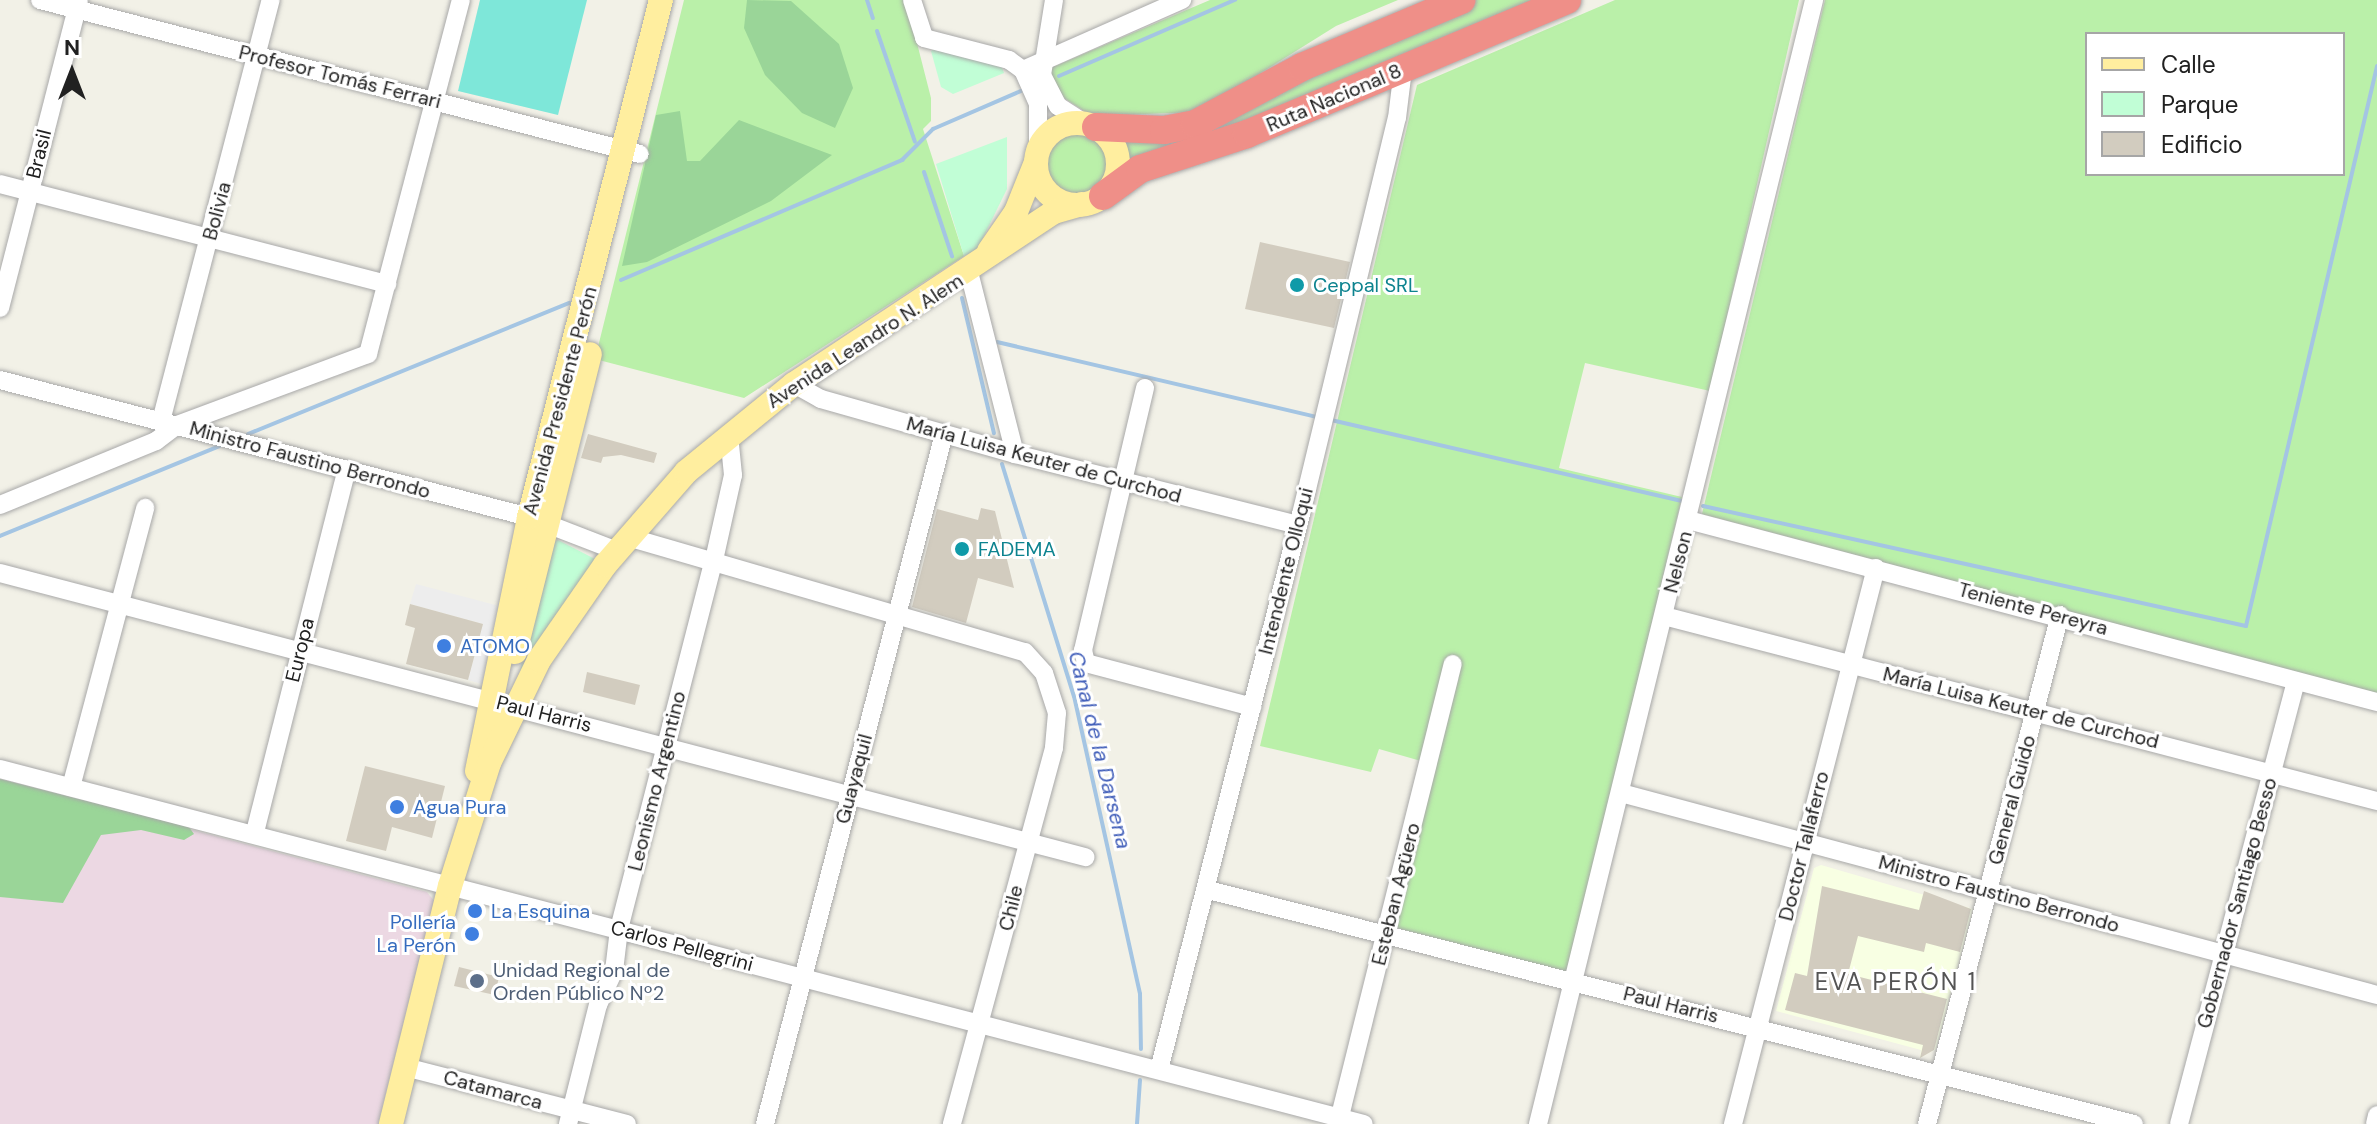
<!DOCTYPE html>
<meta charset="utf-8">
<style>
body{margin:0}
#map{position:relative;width:2377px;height:1124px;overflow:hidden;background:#f2f1e7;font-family:"DM Sans",sans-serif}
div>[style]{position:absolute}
.industrial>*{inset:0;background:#ecd8e3}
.education>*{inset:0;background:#f8ffe3}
.grass>*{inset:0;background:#baf0a9}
.round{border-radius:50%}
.forest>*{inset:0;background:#9ad598}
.park>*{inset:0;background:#c1fed6}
.pitch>*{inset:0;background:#7ee7d9}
.parking>*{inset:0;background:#ededed}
.stream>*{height:4px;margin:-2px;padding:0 2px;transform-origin:2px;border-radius:2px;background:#a4c5e3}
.building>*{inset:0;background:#d2ccbf}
.roads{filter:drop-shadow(0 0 2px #a8a8a8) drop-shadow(0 0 2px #a8a8a8)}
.minor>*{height:18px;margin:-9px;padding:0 9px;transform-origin:9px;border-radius:9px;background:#fff}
.major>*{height:24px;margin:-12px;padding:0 12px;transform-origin:12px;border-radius:12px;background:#ffee9f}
.major>.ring{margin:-12px;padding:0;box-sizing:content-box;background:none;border:24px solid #ffee9f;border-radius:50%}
.highway>*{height:28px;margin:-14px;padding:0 14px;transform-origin:14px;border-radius:14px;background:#ef8f88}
.dots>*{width:22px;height:22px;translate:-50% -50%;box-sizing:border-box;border:4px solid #fff;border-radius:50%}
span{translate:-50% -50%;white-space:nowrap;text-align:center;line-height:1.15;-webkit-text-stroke:6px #fff;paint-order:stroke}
.street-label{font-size:20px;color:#212121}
.culture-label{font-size:20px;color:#0d838f}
.left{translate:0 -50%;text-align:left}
.shop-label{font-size:20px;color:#366cbe}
.right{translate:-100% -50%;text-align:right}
.service-label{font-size:20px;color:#4e5e75}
.water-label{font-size:22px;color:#4360ba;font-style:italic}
.quarter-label{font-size:24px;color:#545454;letter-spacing:2px}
.legend{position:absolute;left:2085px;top:32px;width:260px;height:144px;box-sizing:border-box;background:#fff;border:2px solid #a6a6a6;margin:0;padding:10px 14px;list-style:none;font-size:24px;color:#212121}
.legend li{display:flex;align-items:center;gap:16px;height:40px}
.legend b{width:40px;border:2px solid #a6a6a6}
.north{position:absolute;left:32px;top:32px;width:80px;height:80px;-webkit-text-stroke:6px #fff;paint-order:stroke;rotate:0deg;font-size:22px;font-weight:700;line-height:32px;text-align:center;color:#212121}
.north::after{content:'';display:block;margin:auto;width:28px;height:36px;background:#212121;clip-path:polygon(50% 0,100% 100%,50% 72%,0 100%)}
</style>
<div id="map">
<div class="industrial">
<i style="clip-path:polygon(0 779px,427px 892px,434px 901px,378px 1124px,0 1124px)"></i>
</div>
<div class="education">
<i style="clip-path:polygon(1821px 865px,1973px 909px,1936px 1049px,1920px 1058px,1921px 1050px,1776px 1011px,1814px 868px)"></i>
</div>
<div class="grass">
<i style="clip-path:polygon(684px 0,906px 0,931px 98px,931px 121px,923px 129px,964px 256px,744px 398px,595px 359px)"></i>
<i style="clip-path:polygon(1210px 0,1398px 0,1336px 26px,1198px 112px,1092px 116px,1064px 98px,1046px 70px)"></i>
<i style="clip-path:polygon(1476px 0,1540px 0,1229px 133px,1128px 165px,1120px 135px,1295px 76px)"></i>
<i style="clip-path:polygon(1615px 0,1799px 0,1710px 391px,1585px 363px,1559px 468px,1682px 497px,1568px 972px,1389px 926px,1428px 763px,1379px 749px,1371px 772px,1260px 746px,1417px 85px)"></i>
<i style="clip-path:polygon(evenodd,1825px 0,2377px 0,2377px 694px,1702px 514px,1825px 0,2087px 34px,2343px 34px,2343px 174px,2087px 174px,2087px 34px)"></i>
<i class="round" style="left:1042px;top:128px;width:68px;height:68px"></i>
</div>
<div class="forest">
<i style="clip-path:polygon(747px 0,791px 1px,839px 44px,853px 88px,835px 128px,802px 113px,765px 75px,744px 28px)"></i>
<i style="clip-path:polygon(680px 111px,687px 161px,700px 161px,739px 120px,832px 155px,771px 201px,647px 262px,622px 266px,656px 115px)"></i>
<i style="clip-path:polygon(0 779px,189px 827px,194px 834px,184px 840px,141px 830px,101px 835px,63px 903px,0 897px)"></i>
</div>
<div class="park">
<i style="clip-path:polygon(936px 48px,1001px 65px,1004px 73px,953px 94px,941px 87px,931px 51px)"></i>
<i style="clip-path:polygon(1007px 137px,1007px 189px,977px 250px,964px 256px,936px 164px)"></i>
<i style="clip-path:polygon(558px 540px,595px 559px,520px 671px,547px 545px)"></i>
</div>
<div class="pitch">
<i style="clip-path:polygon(480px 0,587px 0,558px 115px,458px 91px)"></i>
</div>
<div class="parking">
<i style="clip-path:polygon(416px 584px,503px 607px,482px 684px,468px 680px,483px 624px,410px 604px)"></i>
</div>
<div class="stream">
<i style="left:867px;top:0;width:19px;rotate:72deg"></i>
<i style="left:877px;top:31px;width:117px;rotate:71.1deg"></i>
<i style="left:1059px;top:76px;width:192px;rotate:-23.4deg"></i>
<i style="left:924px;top:172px;width:89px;rotate:71.6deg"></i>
<i style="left:621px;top:280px;width:306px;rotate:-23.1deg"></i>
<i style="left:902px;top:160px;width:44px;rotate:-45deg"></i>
<i style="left:933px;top:129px;width:96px;rotate:-23.4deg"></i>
<i style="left:962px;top:298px;width:139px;rotate:76.7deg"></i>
<i style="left:997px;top:342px;width:329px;rotate:13.2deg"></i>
<i style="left:1331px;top:420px;width:359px;rotate:13deg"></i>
<i style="left:248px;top:434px;width:347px;rotate:-22.2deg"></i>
<i style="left:1002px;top:464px;width:243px;rotate:72.8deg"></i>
<i style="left:1074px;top:696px;width:305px;rotate:77.5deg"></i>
<i style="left:1140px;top:994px;width:55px;rotate:89deg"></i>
<i style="left:1703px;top:506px;width:556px;rotate:12.46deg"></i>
<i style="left:2246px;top:626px;width:575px;rotate:-76.83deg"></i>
<i style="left:0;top:536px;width:237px;rotate:-22.3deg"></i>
<i style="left:1137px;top:1124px;width:44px;rotate:-86.1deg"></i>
</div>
<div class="building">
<i style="clip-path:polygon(1260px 242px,1350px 262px,1334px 328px,1245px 309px)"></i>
<i style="clip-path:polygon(588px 434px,657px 453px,654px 463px,621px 455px,603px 457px,601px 463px,581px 458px)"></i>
<i style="clip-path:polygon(981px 508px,995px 511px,1014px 588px,978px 578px,966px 623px,912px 607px,937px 509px,978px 520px)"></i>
<i style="clip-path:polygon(410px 604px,483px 624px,468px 680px,406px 664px,415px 628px,405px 625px)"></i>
<i style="clip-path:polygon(587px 672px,640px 685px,635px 705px,583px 692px)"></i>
<i style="clip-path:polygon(365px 766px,445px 786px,432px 838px,392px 827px,386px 851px,346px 841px)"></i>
<i style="clip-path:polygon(1822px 886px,1919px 910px,1924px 891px,1971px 909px,1960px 952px,1926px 943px,1924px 952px,1858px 936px,1848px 974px,1947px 999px,1934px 1050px,1920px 1058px,1923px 1045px,1785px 1010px,1795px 973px,1807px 976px)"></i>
<i style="clip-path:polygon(459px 967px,499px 977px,495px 995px,454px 986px)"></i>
</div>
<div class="roads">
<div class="minor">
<i style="left:40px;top:0;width:619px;rotate:14.4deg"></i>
<i style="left:912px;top:0;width:40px;rotate:72deg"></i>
<i style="left:924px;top:38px;width:88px;rotate:14.5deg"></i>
<i style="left:1009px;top:60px;width:17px;rotate:36deg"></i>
<i style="left:1023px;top:70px;width:37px;rotate:66deg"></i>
<i style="left:1038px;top:104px;width:46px;rotate:90deg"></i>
<i style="left:1054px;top:0;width:76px;rotate:99.1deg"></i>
<i style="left:1042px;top:75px;width:35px;rotate:63deg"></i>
<i style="left:1058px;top:106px;width:31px;rotate:33deg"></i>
<i style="left:1023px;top:70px;width:174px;rotate:-23.8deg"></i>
<i style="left:0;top:184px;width:400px;rotate:14.5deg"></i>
<i style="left:969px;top:272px;width:188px;rotate:75.8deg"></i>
<i style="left:0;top:308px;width:317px;rotate:-75.6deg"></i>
<i style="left:0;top:380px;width:546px;rotate:14.52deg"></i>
<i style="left:529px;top:517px;width:94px;rotate:21.1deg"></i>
<i style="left:794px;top:384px;width:31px;rotate:29deg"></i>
<i style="left:821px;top:399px;width:202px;rotate:15.8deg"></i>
<i style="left:1015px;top:454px;width:292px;rotate:14.1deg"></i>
<i style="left:1145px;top:388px;width:269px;rotate:103.3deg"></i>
<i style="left:1083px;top:650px;width:13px;rotate:77deg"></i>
<i style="left:1086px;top:663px;width:172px;rotate:14.8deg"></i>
<i style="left:161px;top:421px;width:435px;rotate:-75.4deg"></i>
<i style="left:0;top:505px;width:169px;rotate:-22.3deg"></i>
<i style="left:156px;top:441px;width:26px;rotate:-37deg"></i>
<i style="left:177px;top:425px;width:204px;rotate:-20.4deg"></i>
<i style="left:368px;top:354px;width:366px;rotate:-75.3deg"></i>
<i style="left:1688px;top:520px;width:713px;rotate:14.8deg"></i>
<i style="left:628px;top:537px;width:413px;rotate:16.2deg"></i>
<i style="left:1025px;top:652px;width:28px;rotate:48deg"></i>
<i style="left:1044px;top:673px;width:42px;rotate:72deg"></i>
<i style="left:1057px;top:713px;width:35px;rotate:95deg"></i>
<i style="left:1054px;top:748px;width:390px;rotate:105.2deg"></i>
<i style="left:0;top:573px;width:1122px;rotate:14.67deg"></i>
<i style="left:1664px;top:616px;width:737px;rotate:14.55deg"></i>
<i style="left:0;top:769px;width:1409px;rotate:14.59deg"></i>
<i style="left:71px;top:787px;width:289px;rotate:-75.1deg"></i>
<i style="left:1621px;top:793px;width:783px;rotate:14.96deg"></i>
<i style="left:255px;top:832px;width:374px;rotate:-75.8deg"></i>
<i style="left:1208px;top:890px;width:955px;rotate:14.18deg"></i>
<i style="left:405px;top:1067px;width:229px;rotate:14.4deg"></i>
<i style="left:1159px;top:1070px;width:574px;rotate:-75.67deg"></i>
<i style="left:1301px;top:514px;width:407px;rotate:-76.4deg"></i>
<i style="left:1397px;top:118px;width:49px;rotate:-83deg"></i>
<i style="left:568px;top:1124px;width:123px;rotate:-75.9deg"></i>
<i style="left:598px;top:1005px;width:38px;rotate:-65deg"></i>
<i style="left:614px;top:971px;width:42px;rotate:-83.2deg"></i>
<i style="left:619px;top:929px;width:381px;rotate:-75.6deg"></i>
<i style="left:714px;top:560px;width:87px;rotate:-77.4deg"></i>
<i style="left:733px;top:475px;width:40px;rotate:-95.7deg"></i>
<i style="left:765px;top:1124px;width:713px;rotate:-75.46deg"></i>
<i style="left:1338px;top:1124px;width:474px;rotate:-76deg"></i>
<i style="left:1538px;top:1124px;width:1157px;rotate:-76.2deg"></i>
<i style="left:1733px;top:1124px;width:574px;rotate:-75.58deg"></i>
<i style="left:1927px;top:1124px;width:526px;rotate:-75.36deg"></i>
<i style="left:2179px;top:1124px;width:457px;rotate:-75.2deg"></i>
<i style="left:2375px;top:1124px;width:9px;rotate:-77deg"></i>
</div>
<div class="major">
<i class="ring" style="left:1036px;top:123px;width:58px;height:58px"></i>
<i style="left:989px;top:251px;width:47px;rotate:-55.3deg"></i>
<i style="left:1016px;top:212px;width:54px;rotate:-68.2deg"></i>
<i style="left:515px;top:652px;width:307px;rotate:-75.9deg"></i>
<i style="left:477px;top:771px;width:259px;rotate:-78.4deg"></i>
<i style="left:529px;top:517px;width:534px;rotate:-75.68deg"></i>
<i style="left:391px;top:1124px;width:245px;rotate:-76.1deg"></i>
<i style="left:450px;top:886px;width:129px;rotate:-72.4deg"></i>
<i style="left:489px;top:763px;width:114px;rotate:-64.1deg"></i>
<i style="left:539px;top:660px;width:116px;rotate:-55.2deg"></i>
<i style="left:605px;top:565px;width:123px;rotate:-48.9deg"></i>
<i style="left:686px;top:472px;width:139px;rotate:-39.2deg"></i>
<i style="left:794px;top:384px;width:312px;rotate:-33.5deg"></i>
<i style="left:1054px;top:212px;width:29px;rotate:-16deg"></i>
</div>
<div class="highway">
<i style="left:1096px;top:127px;width:68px;rotate:2.5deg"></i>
<i style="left:1164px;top:130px;width:32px;rotate:-11deg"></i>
<i style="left:1195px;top:124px;width:121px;rotate:-28deg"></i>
<i style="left:1302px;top:67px;width:173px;rotate:-22.8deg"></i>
<i style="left:1103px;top:196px;width:46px;rotate:-36.1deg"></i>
<i style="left:1140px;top:169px;width:113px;rotate:-18.1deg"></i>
<i style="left:1247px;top:134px;width:347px;rotate:-22.7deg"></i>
</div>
</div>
<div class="dots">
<i style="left:1297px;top:285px;background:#0f9aa8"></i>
<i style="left:962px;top:549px;background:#0f9aa8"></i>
<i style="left:444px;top:646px;background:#3f7fe0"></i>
<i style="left:397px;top:807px;background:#3f7fe0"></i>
<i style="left:475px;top:911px;background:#3f7fe0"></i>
<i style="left:472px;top:934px;background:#3f7fe0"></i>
<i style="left:477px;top:981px;background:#5c6f8a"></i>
</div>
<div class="street-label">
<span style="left:340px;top:77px;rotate:14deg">Profesor Tomás Ferrari</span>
<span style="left:1334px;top:98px;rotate:-23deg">Ruta Nacional 8</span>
<span style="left:39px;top:154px;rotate:-76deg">Brasil</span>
<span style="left:217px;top:211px;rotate:-75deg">Bolivia</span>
<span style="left:865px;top:341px;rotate:-33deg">Avenida Leandro N. Alem</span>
<span style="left:560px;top:401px;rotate:-75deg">Avenida Presidente Perón</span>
<span style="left:310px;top:460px;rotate:15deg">Ministro Faustino Berrondo</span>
<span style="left:1044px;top:460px;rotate:15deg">María Luisa Keuter de Curchod</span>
<span style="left:1678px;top:562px;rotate:-76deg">Nelson</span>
<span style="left:1286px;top:571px;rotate:-76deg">Intendente Olloqui</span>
<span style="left:2033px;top:609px;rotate:15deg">Teniente Pereyra</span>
<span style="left:300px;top:650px;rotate:-76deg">Europa</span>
<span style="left:2021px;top:708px;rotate:14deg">María Luisa Keuter de Curchod</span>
<span style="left:544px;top:714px;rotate:14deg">Paul Harris</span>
<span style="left:854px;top:779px;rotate:-75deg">Guayaquil</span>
<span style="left:657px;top:781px;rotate:-76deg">Leonismo Argentino</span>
<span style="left:2012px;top:800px;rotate:-75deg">General Guido</span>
<span style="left:1804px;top:846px;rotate:-76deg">Doctor Tallaferro</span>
<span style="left:1396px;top:894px;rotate:-76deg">Esteban Agüero</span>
<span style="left:1999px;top:894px;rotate:15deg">Ministro Faustino Berrondo</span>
<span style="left:2237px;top:903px;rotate:-75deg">Gobernador Santiago Besso</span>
<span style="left:1011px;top:908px;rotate:-76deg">Chile</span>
<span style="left:682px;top:946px;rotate:15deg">Carlos Pellegrini</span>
<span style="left:1671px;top:1005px;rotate:14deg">Paul Harris</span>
<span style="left:493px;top:1090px;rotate:15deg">Catamarca</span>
</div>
<div class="culture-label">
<span class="left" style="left:1313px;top:285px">Ceppal SRL</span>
<span class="left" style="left:978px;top:549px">FADEMA</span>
</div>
<div class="shop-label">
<span class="left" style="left:460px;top:646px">ATOMO</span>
<span class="left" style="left:413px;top:807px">Agua Pura</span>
<span class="left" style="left:491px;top:911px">La Esquina</span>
<span class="right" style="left:456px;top:934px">Pollería<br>La Perón</span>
</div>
<div class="service-label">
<span class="left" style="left:493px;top:982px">Unidad Regional de<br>Orden Público Nº2</span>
</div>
<div class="water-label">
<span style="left:1100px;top:750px;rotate:76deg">Canal de la Darsena</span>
</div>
<div class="quarter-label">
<span style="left:1896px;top:982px">EVA PERÓN 1</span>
</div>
<ul class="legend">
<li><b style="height:10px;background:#ffee9f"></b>Calle</li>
<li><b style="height:22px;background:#c1fed6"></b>Parque</li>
<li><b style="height:22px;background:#d2ccbf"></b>Edificio</li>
</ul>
<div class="north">N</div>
</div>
